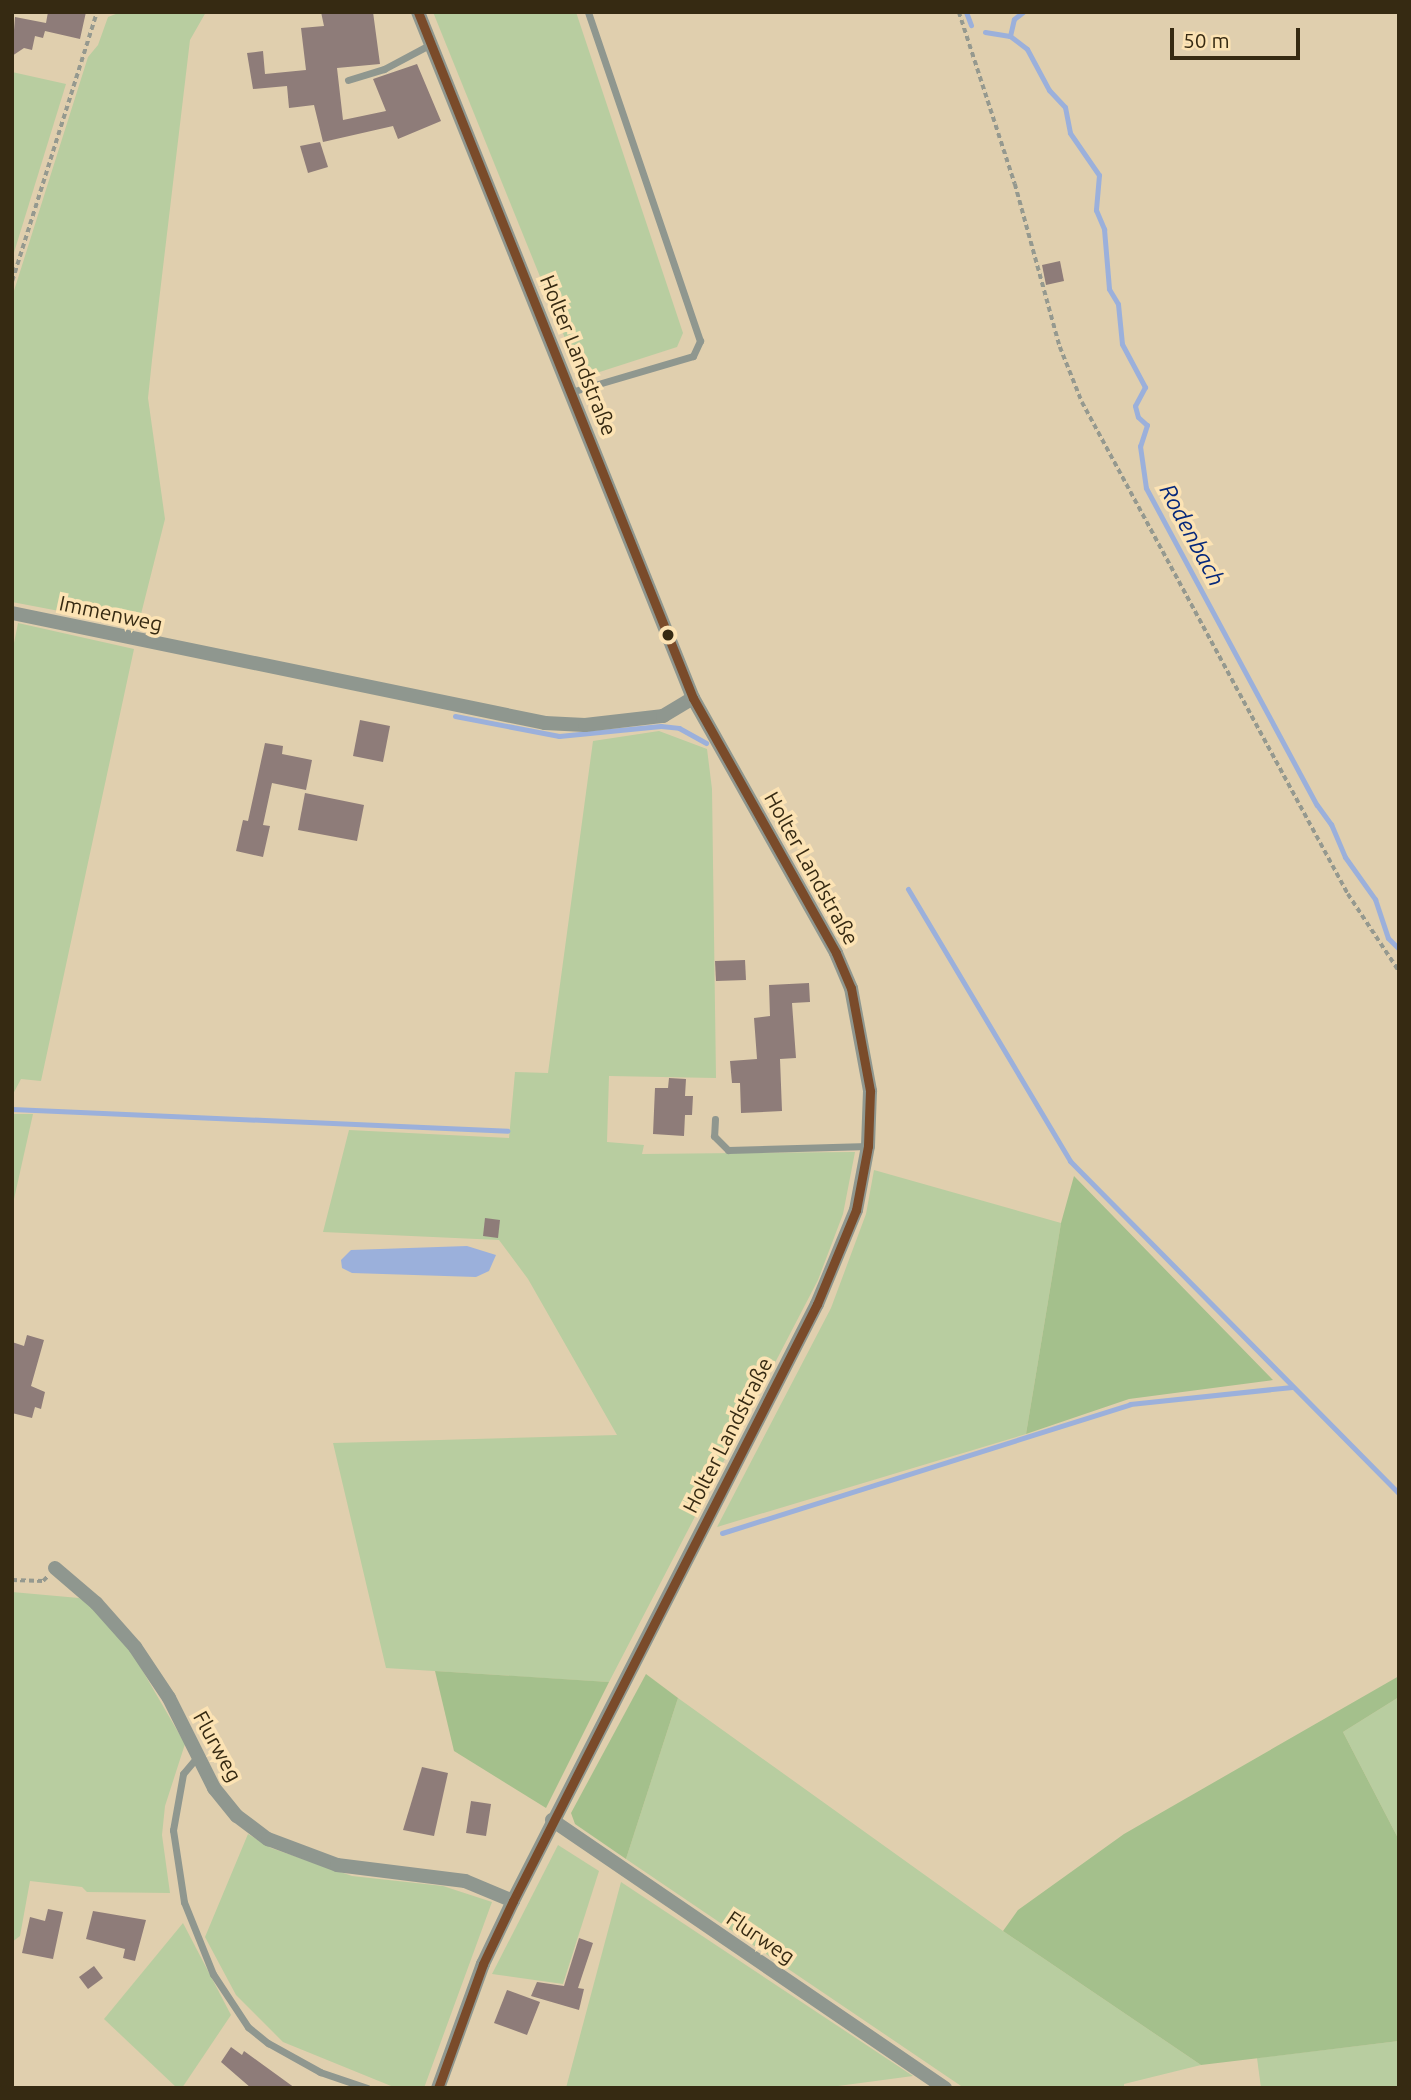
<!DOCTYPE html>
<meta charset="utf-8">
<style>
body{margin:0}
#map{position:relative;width:1411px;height:2100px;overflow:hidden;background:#e0cfae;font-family:Ubuntu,sans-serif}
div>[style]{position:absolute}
.green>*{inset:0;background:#b8cda0}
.forest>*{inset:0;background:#a4c08c}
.water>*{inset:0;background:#9bb0db}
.stream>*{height:5px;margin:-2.5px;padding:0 2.5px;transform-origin:2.5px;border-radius:2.5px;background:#9bb0db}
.building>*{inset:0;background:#8e7c79}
.path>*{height:3.5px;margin-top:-1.75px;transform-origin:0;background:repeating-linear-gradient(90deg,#95998f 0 5px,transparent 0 8.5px)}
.service>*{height:7px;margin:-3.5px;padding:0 3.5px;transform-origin:3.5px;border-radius:3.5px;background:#8f978f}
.minor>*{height:14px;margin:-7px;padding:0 7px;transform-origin:7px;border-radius:7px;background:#8f978f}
.bus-1>*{height:9px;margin:-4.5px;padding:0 4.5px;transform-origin:4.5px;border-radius:4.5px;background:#7a4b2a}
.dots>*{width:19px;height:19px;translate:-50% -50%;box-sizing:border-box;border:4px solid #fce3b4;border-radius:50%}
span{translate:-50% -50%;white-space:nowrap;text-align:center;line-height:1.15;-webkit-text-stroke:7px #fce3b4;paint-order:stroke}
.street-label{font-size:21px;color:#362a12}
.water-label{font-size:23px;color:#06287b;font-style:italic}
.frame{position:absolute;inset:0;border:14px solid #362a12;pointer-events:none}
.scale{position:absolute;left:1170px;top:28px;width:130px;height:32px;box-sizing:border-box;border:4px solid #362a12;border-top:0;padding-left:9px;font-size:21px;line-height:24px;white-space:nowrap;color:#362a12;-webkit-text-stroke:5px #fce3b4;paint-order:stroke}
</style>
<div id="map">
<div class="green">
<i style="clip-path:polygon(121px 12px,206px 12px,190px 40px,152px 360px,148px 398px,165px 519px,138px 626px,12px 602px,12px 297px,88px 57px,98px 45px,108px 17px)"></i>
<i style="clip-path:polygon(433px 12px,576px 12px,683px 333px,677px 347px,581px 378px)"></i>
<i style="clip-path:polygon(12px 72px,66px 84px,12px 259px)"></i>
<i style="clip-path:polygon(18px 623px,134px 649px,41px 1081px,21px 1079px,12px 1096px,12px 653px)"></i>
<i style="clip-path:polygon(659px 731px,707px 749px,712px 789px,716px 1078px,609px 1076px,607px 1142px,644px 1145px,642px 1154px,855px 1152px,843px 1214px,818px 1280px,609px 1682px,386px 1668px,333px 1443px,617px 1435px,528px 1279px,499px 1240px,323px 1232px,349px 1130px,509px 1138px,515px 1072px,548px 1073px,593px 741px)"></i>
<i style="clip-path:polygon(12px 1114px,33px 1114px,12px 1208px)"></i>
<i style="clip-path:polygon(874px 1170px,1061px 1223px,1026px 1434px,717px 1527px,831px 1308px,866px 1214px)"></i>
<i style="clip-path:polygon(12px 1592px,79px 1598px,92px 1606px,130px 1649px,185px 1744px,165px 1806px,162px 1835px,170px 1893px,87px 1892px,82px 1887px,30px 1881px,20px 1936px,12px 1942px)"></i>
<i style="clip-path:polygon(1399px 1697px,1399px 1840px,1343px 1732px)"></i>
<i style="clip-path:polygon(678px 1698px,1003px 1931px,1201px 2065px,1124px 2084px,1124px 2088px,964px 2088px,626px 1859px)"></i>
<i style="clip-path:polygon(248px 1834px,271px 1848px,352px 1876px,443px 1886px,492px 1902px,424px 2088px,396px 2088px,283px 2042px,236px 1995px,205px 1937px)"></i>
<i style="clip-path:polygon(558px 1845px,599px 1871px,563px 1984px,492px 1974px)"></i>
<i style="clip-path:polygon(621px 1882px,913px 2076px,823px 2088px,566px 2088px)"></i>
<i style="clip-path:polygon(183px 1923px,231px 2015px,182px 2088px,177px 2088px,104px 2019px)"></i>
<i style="clip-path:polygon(1399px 2041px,1399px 2088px,1261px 2088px,1257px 2058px)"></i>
</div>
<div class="forest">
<i style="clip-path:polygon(1074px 1176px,1273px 1380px,1129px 1399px,1026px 1434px,1061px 1223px)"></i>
<i style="clip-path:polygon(435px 1671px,609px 1682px,546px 1808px,454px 1751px)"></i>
<i style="clip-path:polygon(646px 1674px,678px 1698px,626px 1859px,575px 1824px,571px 1813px)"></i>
<i style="clip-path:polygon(1399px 1676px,1399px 1697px,1343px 1732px,1399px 1840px,1399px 2041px,1201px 2065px,1003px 1931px,1018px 1910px,1124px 1834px)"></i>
</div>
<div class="water">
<i style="clip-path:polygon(467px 1246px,496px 1255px,489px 1271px,476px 1277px,352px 1273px,342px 1268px,341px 1260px,351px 1250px)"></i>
</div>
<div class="stream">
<i style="left:966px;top:12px;width:14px;rotate:69deg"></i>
<i style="left:985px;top:32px;width:25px;rotate:9deg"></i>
<i style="left:1010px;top:36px;width:21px;rotate:37deg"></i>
<i style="left:1027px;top:49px;width:47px;rotate:61.8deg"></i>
<i style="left:1049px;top:90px;width:23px;rotate:47deg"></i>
<i style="left:1065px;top:107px;width:26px;rotate:79deg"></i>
<i style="left:1070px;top:133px;width:51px;rotate:55.4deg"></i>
<i style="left:1099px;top:175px;width:35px;rotate:95deg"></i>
<i style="left:1096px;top:210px;width:21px;rotate:67deg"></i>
<i style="left:1104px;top:229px;width:60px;rotate:85.2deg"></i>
<i style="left:1109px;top:289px;width:17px;rotate:59deg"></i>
<i style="left:1118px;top:304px;width:40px;rotate:84.3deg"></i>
<i style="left:1122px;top:344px;width:49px;rotate:61.9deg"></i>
<i style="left:1145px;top:387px;width:21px;rotate:118deg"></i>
<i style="left:1135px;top:406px;width:11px;rotate:75deg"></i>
<i style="left:1138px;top:417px;width:12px;rotate:42deg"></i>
<i style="left:1147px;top:425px;width:22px;rotate:108deg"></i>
<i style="left:1140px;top:446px;width:42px;rotate:81.9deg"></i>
<i style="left:1146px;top:488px;width:360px;rotate:61.7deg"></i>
<i style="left:1317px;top:805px;width:24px;rotate:54deg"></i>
<i style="left:1331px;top:824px;width:36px;rotate:67deg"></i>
<i style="left:1345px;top:857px;width:52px;rotate:54.5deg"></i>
<i style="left:1375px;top:899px;width:41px;rotate:71.6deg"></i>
<i style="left:1388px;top:938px;width:16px;rotate:45deg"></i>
<i style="left:1010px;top:36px;width:17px;rotate:-77deg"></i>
<i style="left:1014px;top:19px;width:11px;rotate:-38deg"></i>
<i style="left:455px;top:716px;width:106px;rotate:10.9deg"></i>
<i style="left:559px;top:736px;width:102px;rotate:-5.6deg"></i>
<i style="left:661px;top:726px;width:18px;rotate:6deg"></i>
<i style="left:679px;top:728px;width:31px;rotate:29deg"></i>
<i style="left:908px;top:889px;width:317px;rotate:59.2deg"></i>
<i style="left:1070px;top:1161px;width:468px;rotate:45.3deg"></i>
<i style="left:12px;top:1109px;width:496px;rotate:2.5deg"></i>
<i style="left:722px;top:1533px;width:428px;rotate:-17.5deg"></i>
<i style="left:1130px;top:1404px;width:163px;rotate:-6deg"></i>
</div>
<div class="building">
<i style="clip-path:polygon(48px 12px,86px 12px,80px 39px,45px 31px,43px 38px,35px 36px,32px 50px,24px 48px,12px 56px,15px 17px,46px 23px)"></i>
<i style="clip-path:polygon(321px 12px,373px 12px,380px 64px,337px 68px,343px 120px,386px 111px,373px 79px,417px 64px,441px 121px,398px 139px,393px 126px,323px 142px,314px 105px,289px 108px,287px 86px,253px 89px,247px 53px,263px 51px,265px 74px,306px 70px,301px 28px,324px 26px)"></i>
<i style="clip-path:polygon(320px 142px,328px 167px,308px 173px,300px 146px)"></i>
<i style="clip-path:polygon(1060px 261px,1064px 281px,1046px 285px,1042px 265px)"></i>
<i style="clip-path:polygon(360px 720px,390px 726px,383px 762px,353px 756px)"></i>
<i style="clip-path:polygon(265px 743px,283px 746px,282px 754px,312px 760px,306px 790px,272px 783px,263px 825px,270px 826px,263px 857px,236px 851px,243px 820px,248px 821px)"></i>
<i style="clip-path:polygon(305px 793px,364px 805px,357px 841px,298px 830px)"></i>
<i style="clip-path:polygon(745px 960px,746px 980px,716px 981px,715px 961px)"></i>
<i style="clip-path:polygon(809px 983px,810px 1002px,792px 1003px,796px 1058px,780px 1059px,782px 1111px,741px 1113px,740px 1083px,732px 1083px,730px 1061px,757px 1059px,754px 1018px,770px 1016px,769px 985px)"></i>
<i style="clip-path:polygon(669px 1078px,686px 1079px,685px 1096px,693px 1096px,692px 1115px,685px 1115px,684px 1136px,653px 1134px,655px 1088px,668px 1088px)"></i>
<i style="clip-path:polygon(485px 1218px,500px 1220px,498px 1238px,483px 1236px)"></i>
<i style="clip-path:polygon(27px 1335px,44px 1340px,31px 1386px,45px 1392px,41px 1409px,35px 1407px,32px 1418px,12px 1413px,12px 1342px,24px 1346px)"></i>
<i style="clip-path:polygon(422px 1767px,448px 1773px,434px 1836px,403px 1830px)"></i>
<i style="clip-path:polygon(471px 1801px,491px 1804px,486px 1836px,466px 1833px)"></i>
<i style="clip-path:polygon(48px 1909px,63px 1912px,53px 1959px,22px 1953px,30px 1917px,45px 1921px)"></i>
<i style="clip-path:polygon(93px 1911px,146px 1920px,135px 1961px,123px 1958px,125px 1949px,86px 1939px)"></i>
<i style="clip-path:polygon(579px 1938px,593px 1943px,578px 1988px,584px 1989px,579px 2010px,531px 1996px,537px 1982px,564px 1986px)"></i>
<i style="clip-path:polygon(94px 1966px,103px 1978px,88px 1989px,79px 1977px)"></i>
<i style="clip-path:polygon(507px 1990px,540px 2002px,527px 2035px,494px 2023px)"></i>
<i style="clip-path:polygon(231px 2047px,242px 2055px,244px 2051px,295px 2088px,251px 2088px,221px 2062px)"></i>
</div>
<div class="path">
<i style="left:959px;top:12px;width:181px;rotate:72deg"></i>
<i style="left:1015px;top:184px;width:169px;rotate:74.6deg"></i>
<i style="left:1060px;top:347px;width:59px;rotate:68.2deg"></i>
<i style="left:1082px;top:402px;width:559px;rotate:61.6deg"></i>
<i style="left:1348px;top:894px;width:92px;rotate:56.5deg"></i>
<i style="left:12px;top:281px;width:282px;rotate:-72.5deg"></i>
<i style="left:12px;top:1580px;width:31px;rotate:2deg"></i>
<i style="left:43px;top:1581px;width:6px;rotate:-45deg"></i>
</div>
<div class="service">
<i style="left:348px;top:80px;width:38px;rotate:-17deg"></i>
<i style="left:384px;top:69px;width:53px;rotate:-28deg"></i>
<i style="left:571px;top:392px;width:127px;rotate:-16.4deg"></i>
<i style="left:693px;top:356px;width:17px;rotate:-65deg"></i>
<i style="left:700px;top:341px;width:348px;rotate:-108.8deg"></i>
<i style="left:715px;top:1119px;width:17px;rotate:93deg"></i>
<i style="left:714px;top:1136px;width:20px;rotate:45deg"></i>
<i style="left:728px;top:1150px;width:140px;rotate:-1.6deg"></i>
<i style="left:198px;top:1756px;width:23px;rotate:130deg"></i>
<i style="left:183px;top:1774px;width:57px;rotate:100.1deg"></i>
<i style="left:173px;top:1830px;width:73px;rotate:81.3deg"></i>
<i style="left:184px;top:1902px;width:78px;rotate:68.1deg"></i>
<i style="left:213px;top:1974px;width:64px;rotate:56.6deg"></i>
<i style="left:248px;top:2027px;width:26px;rotate:39deg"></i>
<i style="left:268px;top:2043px;width:60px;rotate:29.1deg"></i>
<i style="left:320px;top:2072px;width:50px;rotate:18.8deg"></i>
</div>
<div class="minor">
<i style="left:418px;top:12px;width:739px;rotate:68.16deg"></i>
<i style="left:693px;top:698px;width:292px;rotate:60.7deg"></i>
<i style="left:836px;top:953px;width:38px;rotate:67deg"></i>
<i style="left:851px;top:988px;width:105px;rotate:79.5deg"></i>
<i style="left:870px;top:1091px;width:55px;rotate:92.1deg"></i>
<i style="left:868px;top:1146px;width:65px;rotate:100.6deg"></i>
<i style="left:856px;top:1210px;width:102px;rotate:112.5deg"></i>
<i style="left:817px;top:1304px;width:670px;rotate:116.99deg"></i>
<i style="left:513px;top:1901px;width:70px;rotate:115.5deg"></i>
<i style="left:483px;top:1964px;width:132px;rotate:109.9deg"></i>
<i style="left:12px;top:613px;width:544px;rotate:11.66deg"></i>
<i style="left:545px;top:723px;width:40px;rotate:2.9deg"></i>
<i style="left:585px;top:725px;width:79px;rotate:-6.6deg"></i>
<i style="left:663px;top:716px;width:35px;rotate:-31deg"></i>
<i style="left:55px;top:1568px;width:54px;rotate:40.5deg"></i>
<i style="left:96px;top:1603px;width:59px;rotate:48.4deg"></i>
<i style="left:135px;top:1647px;width:61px;rotate:56.3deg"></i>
<i style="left:169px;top:1698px;width:101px;rotate:63.4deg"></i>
<i style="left:214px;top:1788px;width:36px;rotate:51deg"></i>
<i style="left:237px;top:1816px;width:39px;rotate:37deg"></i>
<i style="left:268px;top:1839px;width:74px;rotate:20.6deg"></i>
<i style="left:337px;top:1865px;width:129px;rotate:7.1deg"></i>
<i style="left:465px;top:1881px;width:52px;rotate:22.6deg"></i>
<i style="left:552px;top:1820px;width:476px;rotate:34.3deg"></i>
</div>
<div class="bus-1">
<i style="left:418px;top:12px;width:739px;rotate:68.16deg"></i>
<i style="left:693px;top:698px;width:292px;rotate:60.7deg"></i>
<i style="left:836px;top:953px;width:38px;rotate:67deg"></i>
<i style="left:851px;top:988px;width:105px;rotate:79.5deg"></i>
<i style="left:870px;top:1091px;width:55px;rotate:92.1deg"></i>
<i style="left:868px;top:1146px;width:65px;rotate:100.6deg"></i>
<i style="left:856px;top:1210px;width:102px;rotate:112.5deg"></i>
<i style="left:817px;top:1304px;width:670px;rotate:116.99deg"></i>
<i style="left:513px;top:1901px;width:70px;rotate:115.5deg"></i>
<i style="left:483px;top:1964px;width:132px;rotate:109.9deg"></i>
</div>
<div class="dots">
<i style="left:668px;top:635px;background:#362a12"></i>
</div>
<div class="street-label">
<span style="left:579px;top:355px;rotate:68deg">Holter Landstraße</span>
<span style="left:111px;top:613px;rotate:12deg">Immenweg</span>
<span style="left:812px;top:868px;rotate:61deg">Holter Landstraße</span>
<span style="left:727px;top:1435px;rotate:-63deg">Holter Landstraße</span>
<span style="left:218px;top:1746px;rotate:61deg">Flurweg</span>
<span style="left:761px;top:1937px;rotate:34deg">Flurweg</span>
</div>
<div class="water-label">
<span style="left:1192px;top:535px;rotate:62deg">Rodenbach</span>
</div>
<div class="frame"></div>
<div class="scale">50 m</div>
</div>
